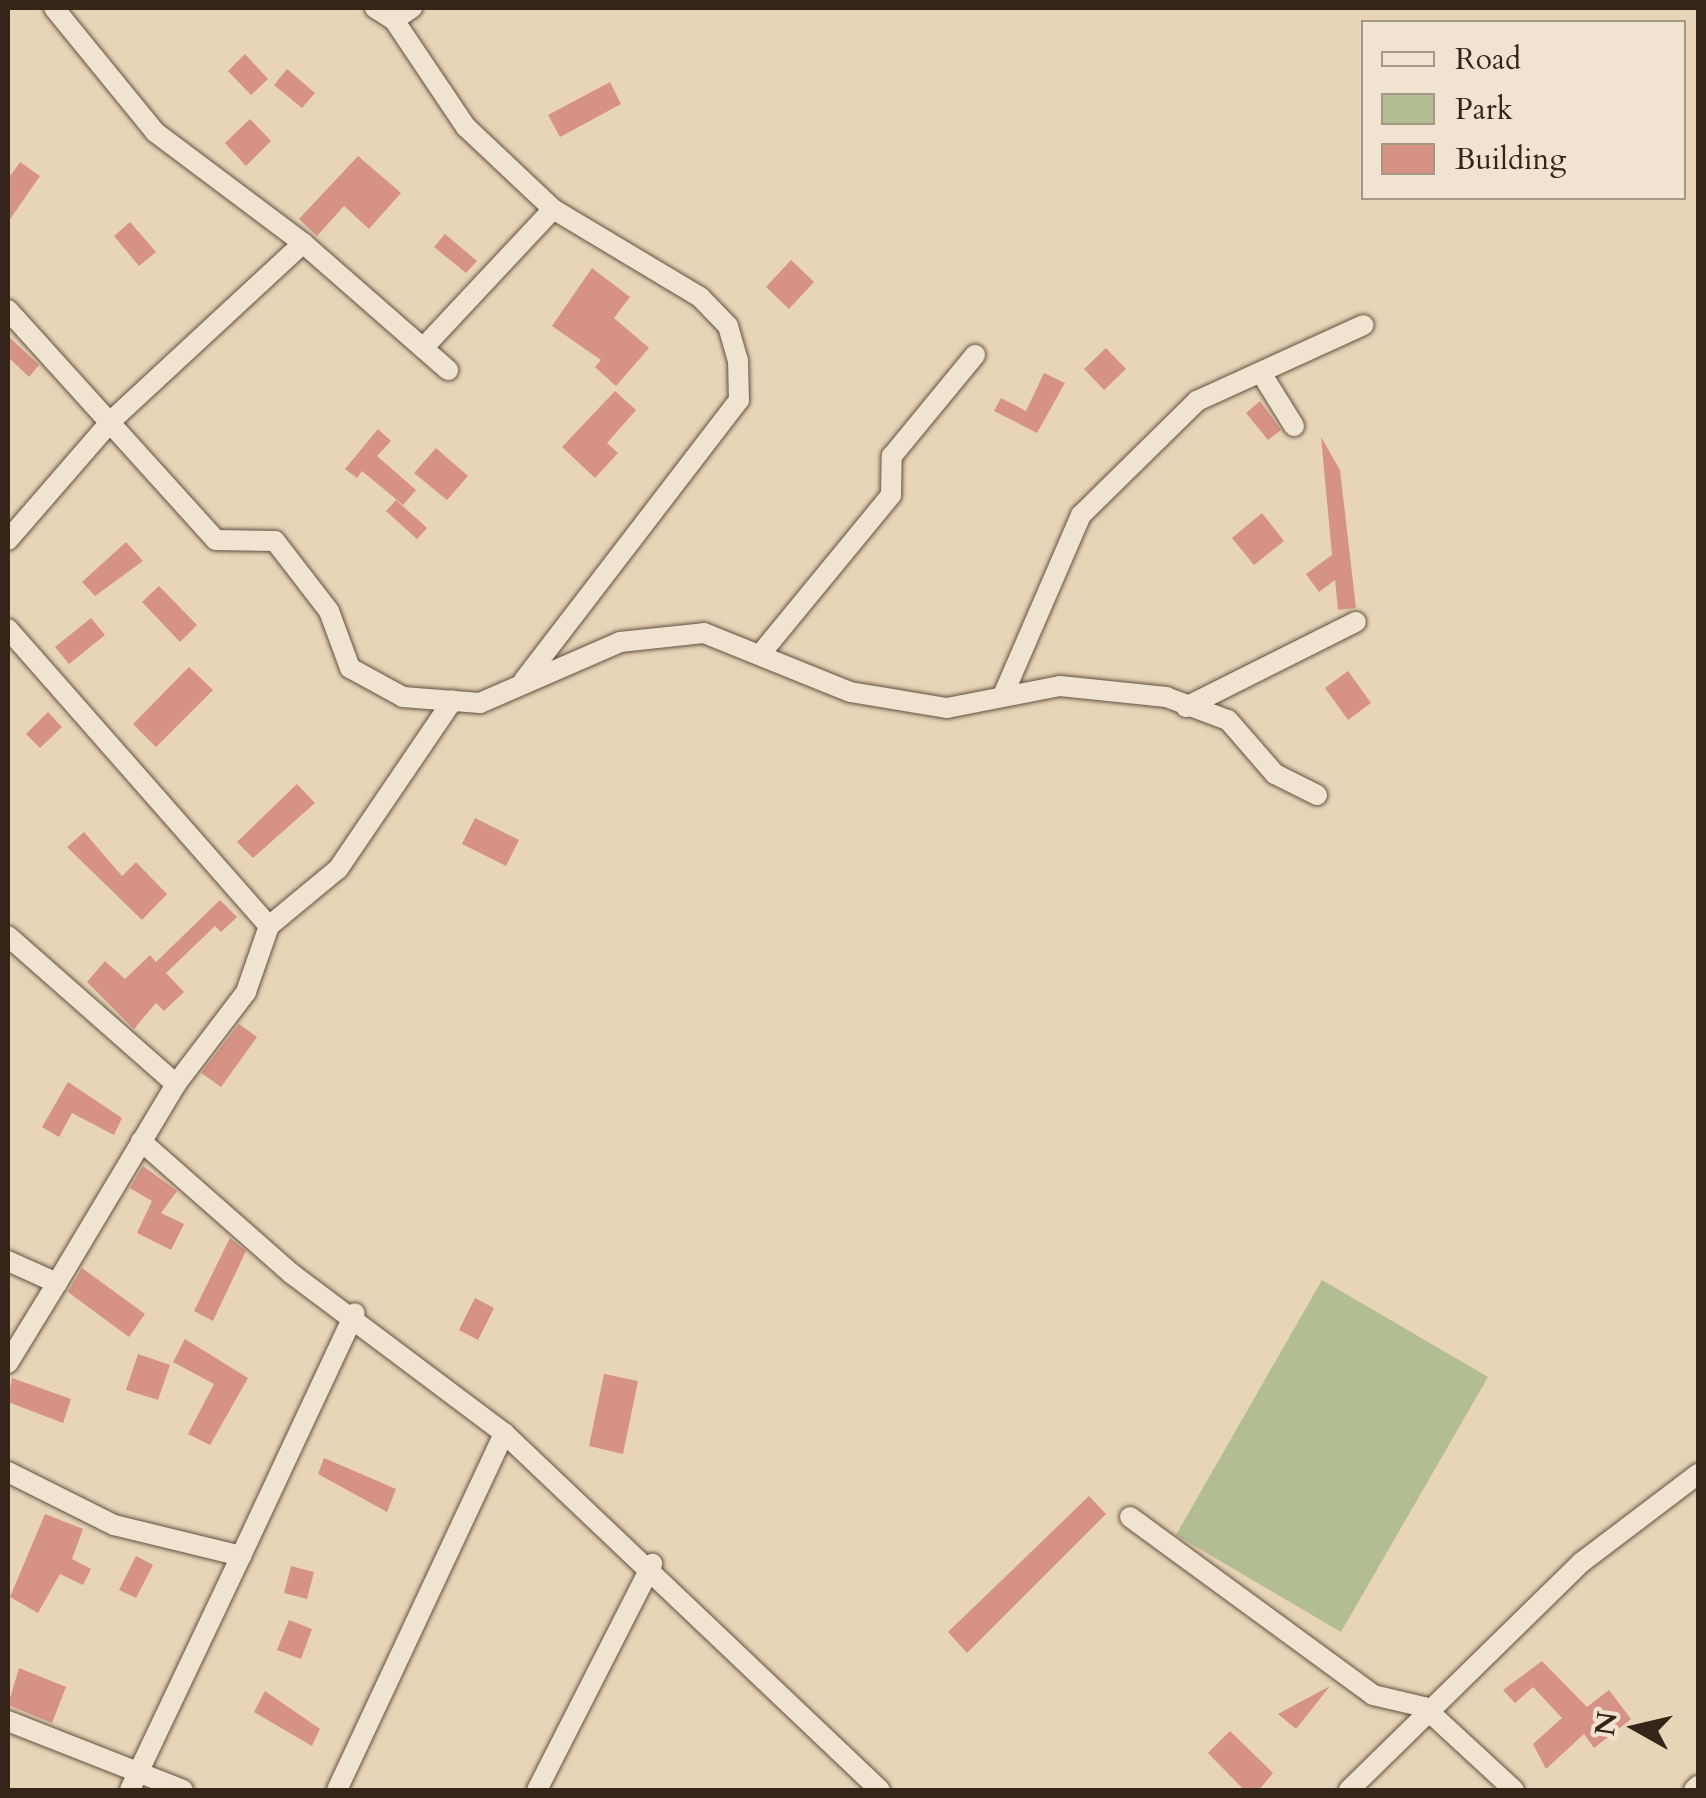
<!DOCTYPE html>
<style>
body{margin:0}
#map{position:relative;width:1706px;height:1798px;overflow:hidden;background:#e8d4b7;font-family:Cardo,serif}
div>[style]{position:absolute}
.green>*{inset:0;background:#b2bd92}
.building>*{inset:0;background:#d69385}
.roads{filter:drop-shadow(0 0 2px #615140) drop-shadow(0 0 2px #615140)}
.street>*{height:20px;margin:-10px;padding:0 10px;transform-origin:10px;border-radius:10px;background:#f0e3d0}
span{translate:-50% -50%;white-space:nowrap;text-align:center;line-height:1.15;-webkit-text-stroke:8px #f0e3d0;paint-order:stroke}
.frame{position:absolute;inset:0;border:10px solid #342518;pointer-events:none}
.legend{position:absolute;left:1361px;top:20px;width:325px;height:180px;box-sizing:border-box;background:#f0e3d0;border:2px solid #a59786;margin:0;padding:12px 18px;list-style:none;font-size:30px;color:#342518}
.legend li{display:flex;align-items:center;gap:20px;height:50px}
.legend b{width:50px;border:2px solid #a59786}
.north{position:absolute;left:1586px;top:1678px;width:100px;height:100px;-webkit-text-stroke:8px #f0e3d0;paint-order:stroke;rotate:278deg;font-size:28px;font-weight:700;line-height:40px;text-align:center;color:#342518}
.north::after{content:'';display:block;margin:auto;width:35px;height:45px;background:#342518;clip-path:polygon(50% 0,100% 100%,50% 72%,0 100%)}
</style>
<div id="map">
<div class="green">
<i style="clip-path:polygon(1322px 1280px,1488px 1377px,1341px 1632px,1176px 1535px)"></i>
</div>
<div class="building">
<i style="clip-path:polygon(245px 54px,268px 79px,251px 95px,228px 71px)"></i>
<i style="clip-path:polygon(287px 69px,315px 93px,302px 108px,274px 85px)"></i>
<i style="clip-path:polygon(610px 82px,621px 104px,560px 137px,548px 115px)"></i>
<i style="clip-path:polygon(250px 119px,271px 141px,246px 166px,225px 143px)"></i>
<i style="clip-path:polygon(358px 156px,401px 193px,369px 229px,344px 206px,317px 236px,299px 219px)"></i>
<i style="clip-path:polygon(20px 162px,40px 176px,8px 222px,8px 179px)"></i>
<i style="clip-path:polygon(130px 222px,156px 252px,139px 266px,114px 236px)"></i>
<i style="clip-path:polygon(445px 234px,477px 261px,466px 273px,434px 247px)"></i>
<i style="clip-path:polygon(791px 260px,814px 282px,789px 309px,766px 287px)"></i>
<i style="clip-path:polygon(592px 268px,630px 297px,614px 318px,649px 348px,616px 386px,595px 367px,601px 360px,552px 326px)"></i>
<i style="clip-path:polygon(8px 336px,39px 365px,29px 377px,8px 357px)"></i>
<i style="clip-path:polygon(1106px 348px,1126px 369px,1104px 390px,1084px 369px)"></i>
<i style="clip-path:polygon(1044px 373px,1065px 383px,1037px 433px,994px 411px,1001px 398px,1026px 411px)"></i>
<i style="clip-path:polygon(615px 391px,636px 410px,607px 443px,618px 453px,595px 478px,562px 447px)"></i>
<i style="clip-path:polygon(1260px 401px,1281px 430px,1268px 440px,1246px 413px)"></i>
<i style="clip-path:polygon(378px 429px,391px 441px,377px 456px,416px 490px,403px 505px,362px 471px,357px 478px,345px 469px)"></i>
<i style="clip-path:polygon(1321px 437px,1340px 470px,1356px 608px,1338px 610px,1335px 580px,1319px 592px,1306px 574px,1332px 555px)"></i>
<i style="clip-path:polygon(436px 448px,468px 476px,447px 500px,414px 473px)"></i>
<i style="clip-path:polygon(396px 500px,427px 528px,417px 539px,386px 511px)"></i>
<i style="clip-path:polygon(1262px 513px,1284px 541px,1254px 565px,1232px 538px)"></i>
<i style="clip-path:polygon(126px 542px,143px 561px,95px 596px,82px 582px)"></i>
<i style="clip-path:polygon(159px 586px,197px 625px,180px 642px,142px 602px)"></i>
<i style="clip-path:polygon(91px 618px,105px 635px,69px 664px,55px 647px)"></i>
<i style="clip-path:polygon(189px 667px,213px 690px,156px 747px,133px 724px)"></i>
<i style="clip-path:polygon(1348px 671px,1371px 703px,1348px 720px,1325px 688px)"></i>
<i style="clip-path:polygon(48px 712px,62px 727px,40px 748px,26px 734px)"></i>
<i style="clip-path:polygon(297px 784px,315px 803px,253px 858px,237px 842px)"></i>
<i style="clip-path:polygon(475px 818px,519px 840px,506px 866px,462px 844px)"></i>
<i style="clip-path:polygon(84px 832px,122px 876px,136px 862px,167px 894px,142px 920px,67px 847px)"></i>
<i style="clip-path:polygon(220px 900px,237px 917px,221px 932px,215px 926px,166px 973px,184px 992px,164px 1011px,156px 1003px,134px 1029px,87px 982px,105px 961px,125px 979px,150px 955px,156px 962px)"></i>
<i style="clip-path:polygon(239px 1024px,257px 1037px,221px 1087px,201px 1073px)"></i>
<i style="clip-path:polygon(68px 1082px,122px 1118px,114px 1135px,72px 1113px,59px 1137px,42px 1127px)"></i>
<i style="clip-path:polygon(143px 1166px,177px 1191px,161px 1213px,184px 1224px,171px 1250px,137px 1233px,152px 1201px,130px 1188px)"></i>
<i style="clip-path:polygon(230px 1238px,246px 1251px,213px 1321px,194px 1311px)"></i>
<i style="clip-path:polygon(82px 1268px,145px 1314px,129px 1337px,68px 1292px)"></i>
<i style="clip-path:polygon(475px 1298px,494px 1308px,478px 1340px,459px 1330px)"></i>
<i style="clip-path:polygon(185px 1339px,248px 1378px,210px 1445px,188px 1434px,214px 1384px,173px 1362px)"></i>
<i style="clip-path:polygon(138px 1354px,170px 1365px,158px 1400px,126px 1390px)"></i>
<i style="clip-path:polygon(604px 1374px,638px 1381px,623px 1454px,589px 1446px)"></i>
<i style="clip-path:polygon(12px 1378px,71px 1399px,63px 1423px,8px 1402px)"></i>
<i style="clip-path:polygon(324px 1458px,396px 1489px,387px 1512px,318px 1474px)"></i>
<i style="clip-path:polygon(1089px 1496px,1106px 1514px,967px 1653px,948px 1632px)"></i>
<i style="clip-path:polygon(45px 1514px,83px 1529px,72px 1559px,91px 1569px,83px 1585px,60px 1574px,38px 1613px,10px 1597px)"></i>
<i style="clip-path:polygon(136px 1556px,153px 1565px,136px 1598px,119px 1590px)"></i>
<i style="clip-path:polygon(291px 1566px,314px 1572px,307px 1599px,284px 1593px)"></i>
<i style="clip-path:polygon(289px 1620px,312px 1629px,301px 1659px,277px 1650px)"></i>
<i style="clip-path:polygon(1542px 1661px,1587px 1707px,1609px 1690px,1631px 1719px,1594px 1748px,1584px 1734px,1546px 1769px,1533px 1744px,1562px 1718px,1533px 1687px,1515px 1703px,1503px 1690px)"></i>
<i style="clip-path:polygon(19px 1668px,66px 1687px,52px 1723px,8px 1705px)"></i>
<i style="clip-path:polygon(1330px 1686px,1296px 1729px,1278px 1714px)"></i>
<i style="clip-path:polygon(265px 1691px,320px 1729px,312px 1746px,254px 1712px)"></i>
<i style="clip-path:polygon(1230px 1731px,1273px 1773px,1259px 1790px,1244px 1790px,1208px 1753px)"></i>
</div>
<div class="roads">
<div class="street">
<i style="left:54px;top:8px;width:160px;rotate:50.8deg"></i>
<i style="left:155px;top:132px;width:185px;rotate:36.9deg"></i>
<i style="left:303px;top:243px;width:193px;rotate:41.2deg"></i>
<i style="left:375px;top:8px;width:22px;rotate:32deg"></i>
<i style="left:394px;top:20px;width:129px;rotate:56.1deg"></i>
<i style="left:466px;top:127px;width:120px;rotate:43.3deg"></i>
<i style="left:553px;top:209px;width:171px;rotate:30.9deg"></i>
<i style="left:700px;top:297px;width:40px;rotate:46deg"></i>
<i style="left:728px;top:326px;width:35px;rotate:74deg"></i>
<i style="left:738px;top:360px;width:40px;rotate:88.6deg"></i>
<i style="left:739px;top:400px;width:354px;rotate:127.5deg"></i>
<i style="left:394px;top:20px;width:22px;rotate:-34deg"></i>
<i style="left:8px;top:310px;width:310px;rotate:47.9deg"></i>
<i style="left:216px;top:540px;width:59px;rotate:1deg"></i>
<i style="left:275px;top:541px;width:88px;rotate:52.4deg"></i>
<i style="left:329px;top:611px;width:61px;rotate:69.8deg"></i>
<i style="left:350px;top:668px;width:60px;rotate:28.7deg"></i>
<i style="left:403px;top:697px;width:77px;rotate:4.5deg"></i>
<i style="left:480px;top:703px;width:153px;rotate:-23.5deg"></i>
<i style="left:620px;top:642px;width:84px;rotate:-6.1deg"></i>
<i style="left:704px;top:633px;width:157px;rotate:22deg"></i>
<i style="left:850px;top:692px;width:98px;rotate:9.4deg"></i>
<i style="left:947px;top:708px;width:115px;rotate:-11deg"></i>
<i style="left:1060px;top:686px;width:107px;rotate:5.9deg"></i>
<i style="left:1166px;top:697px;width:66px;rotate:20.4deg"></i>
<i style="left:1228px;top:720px;width:72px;rotate:49deg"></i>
<i style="left:1275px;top:774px;width:47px;rotate:26.6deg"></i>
<i style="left:423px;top:348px;width:190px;rotate:-46.9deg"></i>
<i style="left:1263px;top:376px;width:59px;rotate:58.2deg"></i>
<i style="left:8px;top:540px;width:157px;rotate:-49.1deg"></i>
<i style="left:111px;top:421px;width:262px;rotate:-42.8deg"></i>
<i style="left:8px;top:629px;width:395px;rotate:48.7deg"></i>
<i style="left:763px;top:651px;width:202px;rotate:-50.6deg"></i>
<i style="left:891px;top:495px;width:39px;rotate:-89deg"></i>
<i style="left:892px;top:456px;width:131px;rotate:-50.6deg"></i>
<i style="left:1004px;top:693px;width:194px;rotate:-66.6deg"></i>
<i style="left:1081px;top:515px;width:163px;rotate:-44.5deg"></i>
<i style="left:1197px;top:401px;width:183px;rotate:-24.5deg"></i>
<i style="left:1186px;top:707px;width:190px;rotate:-26.6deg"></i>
<i style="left:8px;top:936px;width:224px;rotate:41.4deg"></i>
<i style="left:141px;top:1141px;width:201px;rotate:41.4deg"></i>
<i style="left:292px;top:1274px;width:265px;rotate:36.9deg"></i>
<i style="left:504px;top:1433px;width:518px;rotate:43.52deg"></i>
<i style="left:8px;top:1261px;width:54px;rotate:24.2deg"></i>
<i style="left:57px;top:1283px;width:232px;rotate:-59.1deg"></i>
<i style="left:176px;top:1084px;width:116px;rotate:-52.7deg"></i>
<i style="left:246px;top:992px;width:70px;rotate:-70.8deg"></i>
<i style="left:269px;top:926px;width:89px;rotate:-39.6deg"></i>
<i style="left:338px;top:869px;width:204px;rotate:-55.8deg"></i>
<i style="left:8px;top:1363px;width:94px;rotate:-58.5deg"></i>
<i style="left:8px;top:1472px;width:119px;rotate:26.6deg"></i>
<i style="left:114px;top:1525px;width:131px;rotate:13.7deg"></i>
<i style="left:241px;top:1556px;width:259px;rotate:115.4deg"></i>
<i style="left:1130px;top:1517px;width:301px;rotate:36.2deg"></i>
<i style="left:1373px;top:1695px;width:52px;rotate:13.2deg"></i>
<i style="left:1424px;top:1707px;width:122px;rotate:42.7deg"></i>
<i style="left:241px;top:1556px;width:268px;rotate:-64.9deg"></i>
<i style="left:8px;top:1721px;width:188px;rotate:21.5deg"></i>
<i style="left:337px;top:1790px;width:394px;rotate:-64.9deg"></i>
<i style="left:537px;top:1790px;width:254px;rotate:-63deg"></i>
<i style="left:1349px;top:1790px;width:326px;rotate:-44.4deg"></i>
<i style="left:1582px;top:1562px;width:146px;rotate:-37.2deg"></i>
<i style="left:1694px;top:1790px;width:6px;rotate:-45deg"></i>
</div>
</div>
<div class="frame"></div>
<ul class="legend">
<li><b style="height:12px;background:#f0e3d0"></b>Road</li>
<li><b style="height:28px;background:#b2bd92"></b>Park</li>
<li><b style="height:28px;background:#d69385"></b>Building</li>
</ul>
<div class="north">N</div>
</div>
